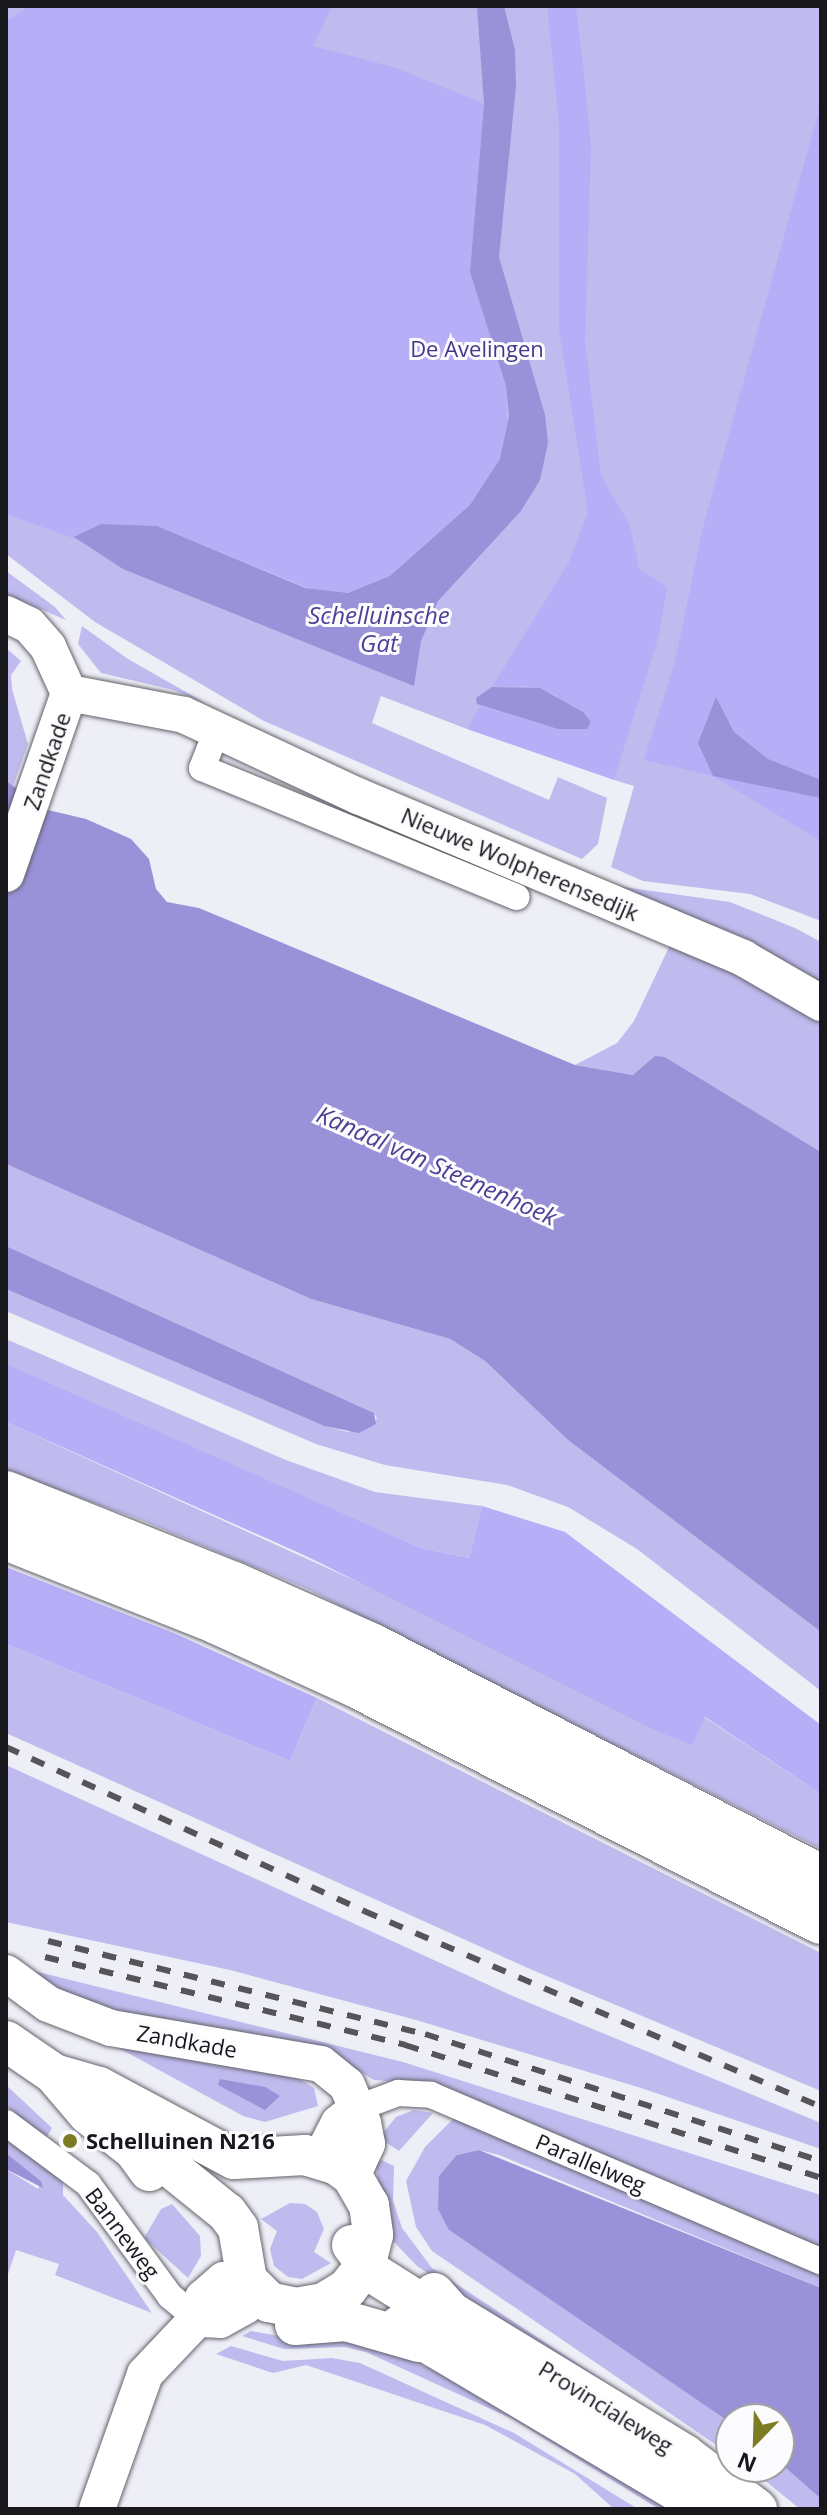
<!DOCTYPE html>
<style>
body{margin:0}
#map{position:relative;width:827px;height:2515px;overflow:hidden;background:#eeeef7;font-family:"Open Sans",sans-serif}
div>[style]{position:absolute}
.green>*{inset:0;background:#bfbbee}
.forest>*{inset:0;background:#b6aff8}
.water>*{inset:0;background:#9992d9}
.roads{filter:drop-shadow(0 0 2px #64636b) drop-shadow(0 0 2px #64636b)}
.street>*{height:26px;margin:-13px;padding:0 13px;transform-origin:13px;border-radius:13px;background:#fff}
.secondary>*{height:36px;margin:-18px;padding:0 18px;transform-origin:18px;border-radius:18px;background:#fff}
.primary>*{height:40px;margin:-20px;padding:0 20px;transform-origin:20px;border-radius:20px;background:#fff}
.highway>*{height:44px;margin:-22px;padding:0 22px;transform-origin:22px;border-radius:22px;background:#fff}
.rail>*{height:6px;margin-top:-3px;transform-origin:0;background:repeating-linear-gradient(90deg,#545459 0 14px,transparent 0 28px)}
.dots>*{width:22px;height:22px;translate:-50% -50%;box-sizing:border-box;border:4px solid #fcfcfe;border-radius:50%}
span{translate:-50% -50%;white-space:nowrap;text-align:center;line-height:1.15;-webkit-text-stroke:6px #fcfcfe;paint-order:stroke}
.park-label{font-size:22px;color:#473689}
.street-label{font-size:22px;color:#18171b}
.poi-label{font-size:22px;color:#18171b;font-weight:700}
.left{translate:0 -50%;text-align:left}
.water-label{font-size:24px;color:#504095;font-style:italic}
.frame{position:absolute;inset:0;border:8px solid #18171b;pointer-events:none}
.north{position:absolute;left:715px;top:2403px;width:80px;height:80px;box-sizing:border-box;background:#fcfcfe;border:2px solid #a1a0a3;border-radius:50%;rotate:203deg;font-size:22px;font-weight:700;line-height:32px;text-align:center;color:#18171b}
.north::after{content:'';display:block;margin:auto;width:28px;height:36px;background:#7e7c23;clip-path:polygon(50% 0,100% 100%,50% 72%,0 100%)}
</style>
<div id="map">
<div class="green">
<i style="clip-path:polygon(6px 6px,821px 6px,821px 921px,750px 894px,643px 881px,611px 867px,634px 786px,614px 780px,616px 773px,474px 717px,467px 729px,381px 696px,372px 723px,549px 800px,558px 777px,607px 798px,598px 844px,582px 859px,264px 721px,95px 622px,6px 554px)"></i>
<i style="clip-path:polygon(6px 571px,55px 607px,66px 620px,6px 594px)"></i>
<i style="clip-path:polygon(82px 626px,128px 659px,207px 704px,173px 690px,101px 673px,78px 644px)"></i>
<i style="clip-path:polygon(6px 648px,21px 661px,11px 675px,12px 689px,28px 744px,13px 786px,6px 781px)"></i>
<i style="clip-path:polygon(617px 886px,730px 902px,795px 928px,821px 942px,821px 984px)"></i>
<i style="clip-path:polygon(671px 943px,821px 1017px,821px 1152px,665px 1057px,633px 1075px,575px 1065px,617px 1043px,634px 1021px)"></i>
<i style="clip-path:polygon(6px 1164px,311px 1299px,450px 1339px,485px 1361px,568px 1440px,821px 1632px,821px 1691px,637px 1549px,568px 1507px,507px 1485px,385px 1465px,316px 1444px,6px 1311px,6px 1289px,324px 1426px,348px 1432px,377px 1419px,374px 1413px,6px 1246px)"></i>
<i style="clip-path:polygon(6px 1339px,286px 1460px,375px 1492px,482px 1506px,469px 1558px,421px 1548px,30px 1377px,6px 1364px)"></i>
<i style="clip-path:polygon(6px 1422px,415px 1608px,704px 1717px,821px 1794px,821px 1849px,305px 1588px,141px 1520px,6px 1471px)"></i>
<i style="clip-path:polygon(6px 1644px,290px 1761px,317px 1698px,821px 1953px,821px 2091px,530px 1969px,6px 1733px)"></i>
<i style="clip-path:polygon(6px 1765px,515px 1997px,821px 2123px,821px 2149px,641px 2088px,416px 2020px,230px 1970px,6px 1922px)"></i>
<i style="clip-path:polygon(30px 1970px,403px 2062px,821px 2195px,821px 2250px,428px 2084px,374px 2080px,330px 2054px,126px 2014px,68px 1994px)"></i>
<i style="clip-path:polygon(106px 2041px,293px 2075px,314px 2088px,318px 2106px,265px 2122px,243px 2116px)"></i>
<i style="clip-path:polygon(6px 2085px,52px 2128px,46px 2138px,6px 2106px)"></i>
<i style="clip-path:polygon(414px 2110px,433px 2113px,399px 2151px,379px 2138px,396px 2117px)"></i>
<i style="clip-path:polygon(456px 2116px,821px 2271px,821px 2288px,499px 2155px,479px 2150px,457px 2155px,449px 2230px,719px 2413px,731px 2423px,731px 2455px,432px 2251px,416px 2227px,406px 2181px,425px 2147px)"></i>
<i style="clip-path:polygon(6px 2133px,63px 2176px,63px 2195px,97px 2232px,152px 2313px,55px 2275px,59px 2264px,16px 2250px,6px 2280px,6px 2169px,38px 2189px,41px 2181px,6px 2153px)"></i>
<i style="clip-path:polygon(375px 2157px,394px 2166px,393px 2201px,402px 2228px,432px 2268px,628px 2397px,625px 2402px,417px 2266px,392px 2240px,381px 2205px)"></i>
<i style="clip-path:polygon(290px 2203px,305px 2204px,317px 2212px,324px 2229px,314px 2252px,331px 2263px,302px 2279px,288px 2277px,274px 2266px,270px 2249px,277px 2231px,261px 2219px)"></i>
<i style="clip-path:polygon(172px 2204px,200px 2236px,201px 2256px,188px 2278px,144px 2238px,161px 2209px)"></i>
<i style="clip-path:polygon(251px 2331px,284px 2337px,325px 2334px,402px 2355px,472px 2389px,671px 2509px,659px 2509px,513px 2419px,366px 2352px,345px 2347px,284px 2349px,242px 2336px)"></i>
<i style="clip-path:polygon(231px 2346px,283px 2361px,332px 2358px,360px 2363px,514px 2433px,638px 2509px,614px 2509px,575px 2474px,485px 2425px,306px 2365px,273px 2373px,216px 2354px)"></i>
<i style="clip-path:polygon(779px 2462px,821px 2499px,821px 2509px,800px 2509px,748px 2467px,779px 2467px)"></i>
</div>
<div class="forest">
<i style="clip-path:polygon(28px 6px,332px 6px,313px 46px,397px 68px,484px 104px,470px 272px,506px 386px,508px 437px,500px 459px,470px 506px,390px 576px,369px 589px,326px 595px,157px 526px,101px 524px,76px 539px,6px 514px,6px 22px)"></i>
<i style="clip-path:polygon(547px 6px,576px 6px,583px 65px,591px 148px,585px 342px,601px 476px,630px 525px,639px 568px,667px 588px,659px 635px,614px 780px,467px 729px,480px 706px,558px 729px,586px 729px,591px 722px,554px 694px,528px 686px,492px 687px,569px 562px,588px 512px,559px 329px,559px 125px)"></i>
<i style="clip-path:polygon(821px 103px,821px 780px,768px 759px,734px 732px,716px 698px,699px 743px,775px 786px,821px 798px,821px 841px,713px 776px,644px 760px,675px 662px,703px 527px)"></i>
<i style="clip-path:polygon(6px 1364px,421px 1548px,469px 1558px,482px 1506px,565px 1532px,821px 1725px,821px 1794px,705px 1717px,692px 1745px,656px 1731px,308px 1557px,6px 1422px)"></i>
<i style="clip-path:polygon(6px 1567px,176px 1634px,317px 1698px,290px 1761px,6px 1644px)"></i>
</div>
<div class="water">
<i style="clip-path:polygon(477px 6px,504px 6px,515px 50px,516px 86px,499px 257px,545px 415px,548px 443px,540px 480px,521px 511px,438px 601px,421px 641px,414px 686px,123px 569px,74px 537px,101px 524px,157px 526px,305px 588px,348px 593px,390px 576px,470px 505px,500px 459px,509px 416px,506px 386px,470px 272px,484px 104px)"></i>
<i style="clip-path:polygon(492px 687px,540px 688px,583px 712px,591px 722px,587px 729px,558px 729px,477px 704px,476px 698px)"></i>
<i style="clip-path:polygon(716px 697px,734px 732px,768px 759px,821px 780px,821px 798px,713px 776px,698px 743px)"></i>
<i style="clip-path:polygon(6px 781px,48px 810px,86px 819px,131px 839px,149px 859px,156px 889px,167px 902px,199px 908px,575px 1065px,633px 1075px,655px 1056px,665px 1057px,821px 1152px,821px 1632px,568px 1440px,485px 1361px,450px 1339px,311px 1299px,6px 1164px)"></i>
<i style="clip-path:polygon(6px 1246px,374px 1413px,376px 1424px,359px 1433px,324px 1426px,6px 1289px)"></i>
<i style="clip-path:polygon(220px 2079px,265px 2087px,280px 2096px,265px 2110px,218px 2085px)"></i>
<i style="clip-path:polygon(479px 2150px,821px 2288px,821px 2499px,779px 2462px,779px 2419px,731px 2419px,731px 2423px,449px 2230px,438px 2209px,439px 2176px,457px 2155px)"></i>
<i style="clip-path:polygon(6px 2153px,41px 2181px,43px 2188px,6px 2169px)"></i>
</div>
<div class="roads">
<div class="street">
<i style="left:217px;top:730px;width:41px;rotate:111.5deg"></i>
<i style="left:202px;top:768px;width:340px;rotate:22.3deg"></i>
<i style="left:358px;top:2108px;width:43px;rotate:-20.6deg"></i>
<i style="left:398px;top:2093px;width:33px;rotate:3deg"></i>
<i style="left:431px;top:2095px;width:424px;rotate:23.1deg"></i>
<i style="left:6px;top:2123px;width:102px;rotate:36.6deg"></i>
<i style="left:88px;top:2184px;width:139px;rotate:53.8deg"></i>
<i style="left:170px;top:2296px;width:35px;rotate:40deg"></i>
</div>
<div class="secondary">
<i style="left:6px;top:614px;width:25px;rotate:26deg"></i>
<i style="left:29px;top:625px;width:29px;rotate:49deg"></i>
<i style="left:48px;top:647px;width:51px;rotate:65.5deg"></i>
<i style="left:69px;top:693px;width:117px;rotate:10.8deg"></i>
<i style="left:184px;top:715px;width:192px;rotate:25deg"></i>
<i style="left:358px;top:796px;width:418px;rotate:22.8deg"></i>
<i style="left:743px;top:958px;width:90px;rotate:30deg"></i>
<i style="left:6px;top:874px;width:192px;rotate:-70.8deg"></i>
<i style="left:6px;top:1973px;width:52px;rotate:36.4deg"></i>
<i style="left:48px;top:2004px;width:67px;rotate:20.9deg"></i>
<i style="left:111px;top:2028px;width:213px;rotate:9.7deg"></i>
<i style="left:321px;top:2064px;width:33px;rotate:39deg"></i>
<i style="left:347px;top:2085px;width:41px;rotate:67.2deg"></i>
<i style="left:363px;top:2123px;width:21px;rotate:79deg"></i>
<i style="left:367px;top:2144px;width:35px;rotate:115deg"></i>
<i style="left:321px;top:2158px;width:39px;rotate:-63deg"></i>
<i style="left:339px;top:2123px;width:24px;rotate:-38deg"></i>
<i style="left:197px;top:2319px;width:23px;rotate:2deg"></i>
<i style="left:220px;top:2320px;width:29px;rotate:-29deg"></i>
<i style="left:97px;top:2509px;width:143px;rotate:-70.4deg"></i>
<i style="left:145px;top:2374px;width:76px;rotate:-46.6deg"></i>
<i style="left:197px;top:2319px;width:22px;rotate:-74deg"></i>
<i style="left:203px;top:2298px;width:28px;rotate:-41deg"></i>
</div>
<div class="primary">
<i style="left:6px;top:2041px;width:58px;rotate:34.5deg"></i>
<i style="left:54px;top:2074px;width:52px;rotate:49.6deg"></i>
<i style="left:88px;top:2114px;width:58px;rotate:38deg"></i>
<i style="left:134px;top:2150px;width:26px;rotate:54deg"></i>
<i style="left:54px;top:2074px;width:47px;rotate:16.1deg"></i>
<i style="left:99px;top:2087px;width:153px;rotate:28.1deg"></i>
<i style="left:234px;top:2159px;width:71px;rotate:-3.2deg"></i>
<i style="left:305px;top:2155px;width:34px;rotate:17deg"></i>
<i style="left:337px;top:2165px;width:19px;rotate:36deg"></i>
<i style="left:352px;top:2176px;width:34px;rotate:60deg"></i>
<i style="left:369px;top:2205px;width:30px;rotate:82deg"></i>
<i style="left:373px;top:2235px;width:32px;rotate:104deg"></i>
<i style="left:365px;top:2266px;width:29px;rotate:128deg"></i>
<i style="left:347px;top:2289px;width:27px;rotate:149deg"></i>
<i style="left:324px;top:2303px;width:27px;rotate:170deg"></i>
<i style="left:297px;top:2308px;width:29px;rotate:-168deg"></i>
<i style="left:269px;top:2302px;width:31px;rotate:-135deg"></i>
<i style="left:247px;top:2280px;width:53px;rotate:-99.8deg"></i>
<i style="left:238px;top:2228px;width:19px;rotate:-126deg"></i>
<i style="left:227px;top:2213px;width:86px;rotate:-141.1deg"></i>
<i style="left:160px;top:2159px;width:28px;rotate:-161deg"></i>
<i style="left:352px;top:2245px;width:35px;rotate:53deg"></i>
<i style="left:373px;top:2273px;width:64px;rotate:32.2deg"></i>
<i style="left:427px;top:2307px;width:25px;rotate:12deg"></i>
<i style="left:434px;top:2293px;width:25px;rotate:48deg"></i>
<i style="left:451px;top:2312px;width:274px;rotate:31.4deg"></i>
<i style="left:685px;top:2455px;width:90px;rotate:36.9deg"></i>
<i style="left:295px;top:2325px;width:51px;rotate:-4.5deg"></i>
<i style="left:346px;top:2321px;width:76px;rotate:16deg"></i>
<i style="left:399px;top:2326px;width:358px;rotate:30.7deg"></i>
</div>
<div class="highway">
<i style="left:6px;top:1493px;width:245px;rotate:21.8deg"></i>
<i style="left:234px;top:1584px;width:152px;rotate:24deg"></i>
<i style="left:373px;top:1646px;width:504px;rotate:27.28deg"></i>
<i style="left:6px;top:1538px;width:227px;rotate:21.7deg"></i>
<i style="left:217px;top:1622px;width:152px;rotate:24.5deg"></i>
<i style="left:355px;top:1685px;width:523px;rotate:26.96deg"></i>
</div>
</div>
<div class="rail">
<i style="left:6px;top:1747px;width:394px;rotate:24.6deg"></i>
<i style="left:364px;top:1911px;width:497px;rotate:23.2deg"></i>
<i style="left:48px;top:1941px;width:388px;rotate:13.9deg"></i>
<i style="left:425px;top:2034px;width:416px;rotate:17.8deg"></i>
<i style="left:45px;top:1957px;width:371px;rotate:13.7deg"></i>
<i style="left:405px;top:2045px;width:437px;rotate:17.7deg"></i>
</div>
<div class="dots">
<i style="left:70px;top:2141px;background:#7e7c23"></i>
</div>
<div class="park-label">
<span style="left:477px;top:349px">De Avelingen</span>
</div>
<div class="street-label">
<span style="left:47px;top:761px;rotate:-71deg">Zandkade</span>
<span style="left:520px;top:864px;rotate:23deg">Nieuwe Wolpherensedijk</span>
<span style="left:187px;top:2041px;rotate:10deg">Zandkade</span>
<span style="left:591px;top:2163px;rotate:23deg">Parallelweg</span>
<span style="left:123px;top:2233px;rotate:53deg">Banneweg</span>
<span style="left:606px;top:2407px;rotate:32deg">Provincialeweg</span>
</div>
<div class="poi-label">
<span class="left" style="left:86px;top:2141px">Schelluinen N216</span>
</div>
<div class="water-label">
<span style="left:379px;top:629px">Schelluinsche<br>Gat</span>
<span style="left:437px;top:1165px;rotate:24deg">Kanaal van Steenenhoek</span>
</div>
<div class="frame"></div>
<div class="north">N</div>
</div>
